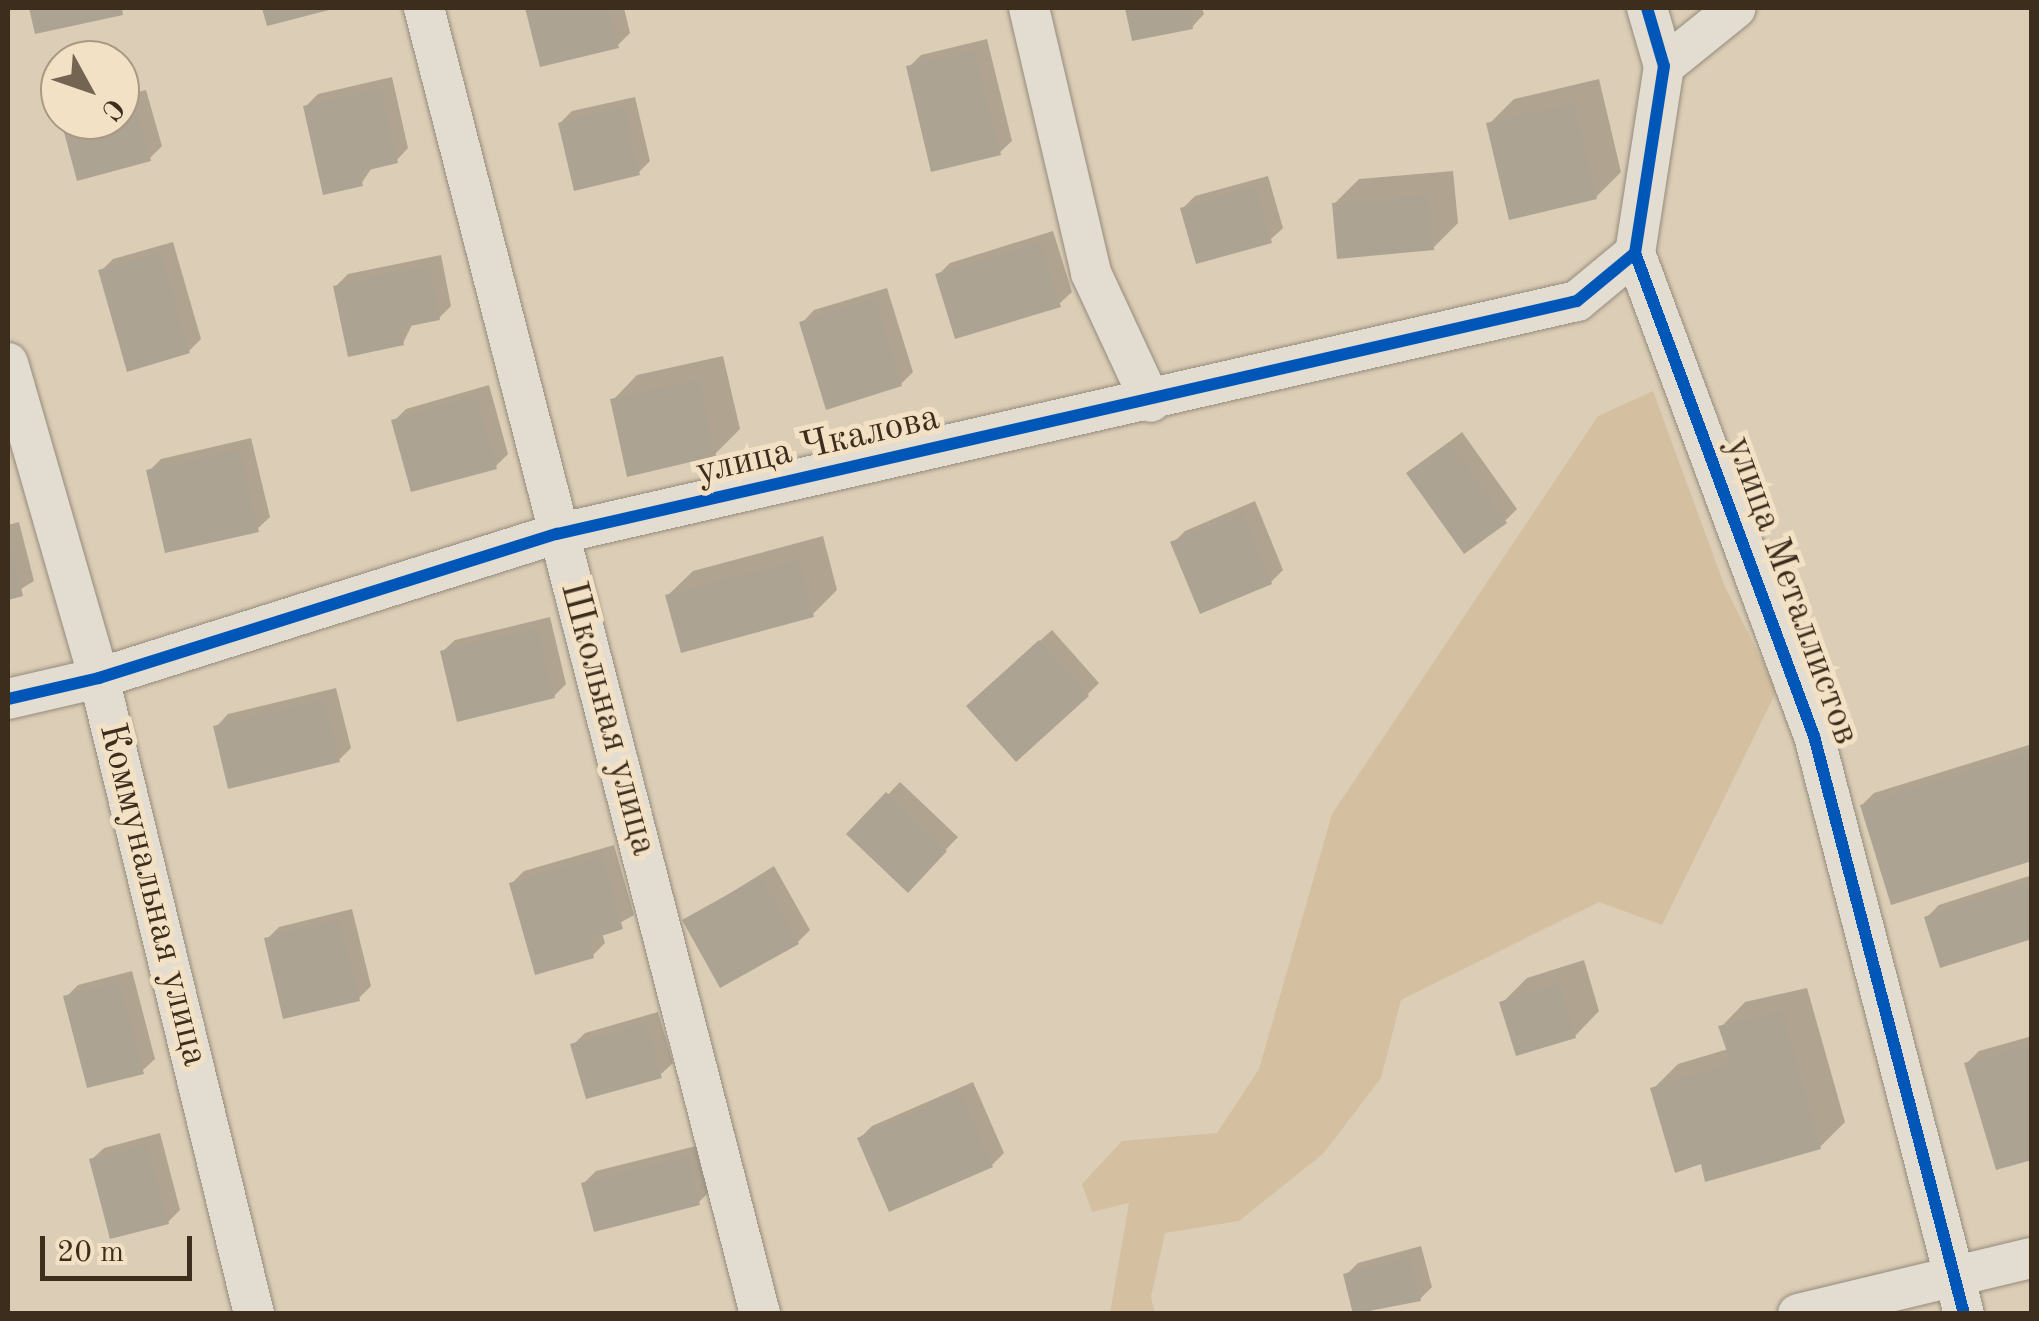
<!DOCTYPE html>
<meta charset="utf-8">
<style>
body{margin:0}
#map{position:relative;width:2039px;height:1321px;overflow:hidden;background:#dcceb6;font-family:"Old Standard TT",serif}
div>[style]{position:absolute}
.green>*{inset:0;background:#d4c0a1}
.shadow>*{inset:0;background:#0003}
.building>*{inset:0;background:#ada392}
.roads{filter:drop-shadow(0 0 2px #958b7c) drop-shadow(0 0 2px #958b7c)}
.minor>*{height:40px;margin:-20px;padding:0 20px;transform-origin:20px;border-radius:20px;background:#e3dcd0}
.cycleway>*{height:12px;margin:-6px;padding:0 6px;transform-origin:6px;border-radius:6px;background:#0057b8}
span{translate:-50% -50%;white-space:nowrap;text-align:center;line-height:1.15;-webkit-text-stroke:10px #f3e1c5;paint-order:stroke}
.street-label{font-size:38px;color:#3c2d1d}
.frame{position:absolute;inset:0;border:10px solid #3c2d1d;pointer-events:none}
.north{position:absolute;left:40px;top:40px;width:100px;height:100px;box-sizing:border-box;background:#f3e1c5;border:2px solid #aa9982;border-radius:50%;rotate:130deg;font-size:28px;font-weight:700;line-height:40px;text-align:center;color:#3c2d1d}
.north::after{content:'';display:block;margin:auto;width:35px;height:45px;background:#746553;clip-path:polygon(50% 0,100% 100%,50% 72%,0 100%)}
.scale{position:absolute;left:40px;top:1236px;width:152px;height:45px;box-sizing:border-box;border:5px solid #3c2d1d;border-top:0;padding-left:12px;font-size:30px;line-height:35px;white-space:nowrap;color:#3c2d1d;-webkit-text-stroke:8px #f3e1c5;paint-order:stroke}
</style>
<div id="map">
<div class="green">
<i style="clip-path:polygon(1653px 391px,1725px 587px,1777px 690px,1662px 925px,1599px 902px,1401px 1000px,1381px 1078px,1323px 1154px,1239px 1221px,1165px 1233px,1151px 1297px,1155px 1313px,1110px 1313px,1129px 1203px,1092px 1212px,1082px 1184px,1122px 1141px,1217px 1133px,1259px 1069px,1332px 814px,1598px 416px)"></i>
</div>
<div class="shadow">
<i style="clip-path:polygon(32px 8px,127px 8px,37px 31px)"></i>
<i style="clip-path:polygon(528px 8px,624px 8px,630px 33px,618px 45px,541px 64px)"></i>
<i style="clip-path:polygon(1127px 8px,1202px 8px,1204px 14px,1192px 27px,1134px 38px)"></i>
<i style="clip-path:polygon(987px 39px,1012px 141px,999px 153px,909px 67px,921px 55px)"></i>
<i style="clip-path:polygon(392px 77px,408px 148px,396px 161px,373px 166px,361px 184px,306px 106px,318px 94px)"></i>
<i style="clip-path:polygon(1599px 79px,1621px 172px,1596px 197px,1489px 124px,1514px 99px)"></i>
<i style="clip-path:polygon(146px 90px,162px 146px,150px 158px,64px 122px,120px 120px,120px 97px)"></i>
<i style="clip-path:polygon(635px 97px,650px 161px,638px 173px,560px 123px,572px 111px)"></i>
<i style="clip-path:polygon(1453px 171px,1458px 223px,1433px 248px,1334px 204px,1359px 179px)"></i>
<i style="clip-path:polygon(1268px 176px,1283px 228px,1270px 240px,1183px 208px,1195px 196px)"></i>
<i style="clip-path:polygon(1053px 231px,1072px 292px,1059px 304px,938px 275px,950px 263px)"></i>
<i style="clip-path:polygon(173px 242px,201px 339px,189px 351px,101px 271px,113px 259px)"></i>
<i style="clip-path:polygon(441px 255px,451px 306px,439px 318px,413px 323px,403px 343px,336px 286px,348px 274px)"></i>
<i style="clip-path:polygon(887px 288px,913px 372px,901px 384px,802px 323px,814px 310px)"></i>
<i style="clip-path:polygon(723px 356px,740px 429px,715px 454px,613px 400px,637px 375px)"></i>
<i style="clip-path:polygon(489px 385px,508px 454px,496px 466px,394px 421px,406px 409px)"></i>
<i style="clip-path:polygon(1462px 432px,1517px 509px,1505px 521px,1409px 473px)"></i>
<i style="clip-path:polygon(251px 438px,270px 517px,257px 529px,149px 471px,161px 459px)"></i>
<i style="clip-path:polygon(1255px 501px,1283px 570px,1271px 582px,1173px 543px,1185px 531px)"></i>
<i style="clip-path:polygon(19px 522px,34px 581px,8px 597px,8px 525px)"></i>
<i style="clip-path:polygon(823px 536px,837px 590px,812px 615px,668px 595px,693px 571px)"></i>
<i style="clip-path:polygon(550px 617px,566px 684px,554px 696px,442px 652px,455px 640px)"></i>
<i style="clip-path:polygon(1052px 630px,1099px 683px,1087px 695px,981px 694px)"></i>
<i style="clip-path:polygon(336px 688px,351px 748px,339px 760px,216px 727px,228px 714px)"></i>
<i style="clip-path:polygon(2032px 744px,2032px 859px,1862px 805px,1874px 793px)"></i>
<i style="clip-path:polygon(900px 782px,958px 837px,908px 889px,850px 834px)"></i>
<i style="clip-path:polygon(614px 845px,634px 915px,602px 933px,605px 943px,593px 955px,511px 884px,524px 871px)"></i>
<i style="clip-path:polygon(774px 866px,810px 930px,798px 942px,685px 921px)"></i>
<i style="clip-path:polygon(2032px 875px,2032px 936px,1927px 917px,1939px 905px)"></i>
<i style="clip-path:polygon(352px 909px,371px 986px,358px 999px,267px 939px,279px 927px)"></i>
<i style="clip-path:polygon(1584px 960px,1599px 1011px,1575px 1036px,1502px 1003px,1527px 978px)"></i>
<i style="clip-path:polygon(132px 971px,155px 1059px,142px 1071px,66px 997px,78px 985px)"></i>
<i style="clip-path:polygon(1807px 988px,1845px 1122px,1820px 1147px,1653px 1089px,1678px 1064px,1728px 1049px,1721px 1027px,1745px 1002px)"></i>
<i style="clip-path:polygon(658px 1012px,673px 1063px,660px 1075px,573px 1045px,585px 1033px)"></i>
<i style="clip-path:polygon(2032px 1036px,2032px 1157px,1967px 1063px,1979px 1051px)"></i>
<i style="clip-path:polygon(973px 1082px,1004px 1153px,992px 1165px,860px 1138px,872px 1126px)"></i>
<i style="clip-path:polygon(160px 1133px,180px 1210px,168px 1222px,91px 1160px,104px 1148px)"></i>
<i style="clip-path:polygon(700px 1145px,711px 1190px,699px 1202px,584px 1183px,596px 1171px)"></i>
<i style="clip-path:polygon(1421px 1246px,1432px 1287px,1420px 1299px,1355px 1314px,1346px 1275px,1358px 1263px)"></i>
</div>
<div class="building">
<i style="clip-path:polygon(29px 8px,122px 8px,123px 15px,35px 34px)"></i>
<i style="clip-path:polygon(262px 8px,333px 8px,333px 9px,267px 26px)"></i>
<i style="clip-path:polygon(525px 8px,609px 8px,619px 48px,540px 67px)"></i>
<i style="clip-path:polygon(1125px 8px,1189px 8px,1193px 29px,1132px 41px)"></i>
<i style="clip-path:polygon(975px 50px,1001px 155px,931px 172px,906px 66px)"></i>
<i style="clip-path:polygon(381px 88px,398px 163px,360px 172px,363px 186px,323px 195px,303px 106px)"></i>
<i style="clip-path:polygon(135px 100px,151px 161px,77px 181px,61px 121px,120px 120px,120px 104px)"></i>
<i style="clip-path:polygon(1574px 103px,1597px 199px,1509px 220px,1486px 123px)"></i>
<i style="clip-path:polygon(624px 107px,640px 175px,574px 191px,558px 123px)"></i>
<i style="clip-path:polygon(1256px 186px,1272px 243px,1196px 264px,1180px 208px)"></i>
<i style="clip-path:polygon(1429px 195px,1434px 250px,1337px 259px,1332px 203px)"></i>
<i style="clip-path:polygon(1041px 242px,1061px 307px,955px 339px,935px 274px)"></i>
<i style="clip-path:polygon(161px 252px,190px 353px,127px 372px,98px 270px)"></i>
<i style="clip-path:polygon(429px 265px,440px 320px,400px 328px,404px 345px,348px 357px,333px 286px)"></i>
<i style="clip-path:polygon(875px 298px,902px 386px,826px 410px,799px 322px)"></i>
<i style="clip-path:polygon(699px 379px,716px 456px,627px 477px,610px 399px)"></i>
<i style="clip-path:polygon(477px 396px,497px 469px,411px 492px,391px 420px)"></i>
<i style="clip-path:polygon(1449px 442px,1507px 523px,1464px 554px,1406px 473px)"></i>
<i style="clip-path:polygon(240px 449px,259px 532px,165px 553px,146px 470px)"></i>
<i style="clip-path:polygon(1243px 512px,1272px 584px,1200px 614px,1170px 542px)"></i>
<i style="clip-path:polygon(9px 537px,23px 596px,8px 600px,8px 538px)"></i>
<i style="clip-path:polygon(799px 560px,814px 617px,681px 653px,665px 595px)"></i>
<i style="clip-path:polygon(538px 628px,555px 698px,457px 722px,440px 651px)"></i>
<i style="clip-path:polygon(1039px 640px,1089px 696px,1016px 762px,966px 706px)"></i>
<i style="clip-path:polygon(324px 699px,340px 762px,228px 789px,213px 726px)"></i>
<i style="clip-path:polygon(2032px 751px,2032px 861px,1891px 905px,1860px 805px)"></i>
<i style="clip-path:polygon(886px 792px,947px 851px,908px 893px,846px 834px)"></i>
<i style="clip-path:polygon(602px 856px,623px 929px,589px 940px,594px 958px,535px 975px,509px 883px)"></i>
<i style="clip-path:polygon(761px 876px,799px 944px,720px 988px,682px 920px)"></i>
<i style="clip-path:polygon(2032px 881px,2032px 939px,1940px 968px,1924px 917px)"></i>
<i style="clip-path:polygon(340px 920px,360px 1001px,283px 1019px,264px 938px)"></i>
<i style="clip-path:polygon(120px 982px,144px 1074px,87px 1088px,63px 996px)"></i>
<i style="clip-path:polygon(1560px 984px,1576px 1038px,1516px 1056px,1499px 1002px)"></i>
<i style="clip-path:polygon(1783px 1011px,1821px 1149px,1705px 1182px,1701px 1164px,1675px 1173px,1650px 1088px,1731px 1063px,1718px 1026px)"></i>
<i style="clip-path:polygon(646px 1023px,662px 1078px,586px 1099px,570px 1044px)"></i>
<i style="clip-path:polygon(2032px 1043px,2032px 1160px,1996px 1170px,1964px 1063px)"></i>
<i style="clip-path:polygon(961px 1092px,993px 1167px,889px 1212px,857px 1138px)"></i>
<i style="clip-path:polygon(148px 1144px,169px 1224px,110px 1239px,89px 1159px)"></i>
<i style="clip-path:polygon(688px 1156px,700px 1205px,594px 1232px,581px 1183px)"></i>
<i style="clip-path:polygon(1409px 1256px,1421px 1301px,1353px 1314px,1343px 1274px)"></i>
</div>
<div class="roads">
<div class="minor">
<i style="left:424px;top:8px;width:1349px;rotate:75.57deg"></i>
<i style="left:1029px;top:8px;width:272px;rotate:76.8deg"></i>
<i style="left:1091px;top:273px;width:142px;rotate:65.1deg"></i>
<i style="left:1647px;top:8px;width:60px;rotate:73.7deg"></i>
<i style="left:1664px;top:66px;width:189px;rotate:98.8deg"></i>
<i style="left:1635px;top:253px;width:515px;rotate:69.67deg"></i>
<i style="left:1814px;top:736px;width:597px;rotate:75.45deg"></i>
<i style="left:1664px;top:66px;width:92px;rotate:-38.9deg"></i>
<i style="left:8px;top:363px;width:328px;rotate:73.9deg"></i>
<i style="left:99px;top:678px;width:655px;rotate:76.3deg"></i>
<i style="left:8px;top:699px;width:93px;rotate:-13deg"></i>
<i style="left:99px;top:678px;width:480px;rotate:-17.5deg"></i>
<i style="left:557px;top:534px;width:1046px;rotate:-12.87deg"></i>
<i style="left:1577px;top:301px;width:75px;rotate:-39.6deg"></i>
<i style="left:1798px;top:1314px;width:241px;rotate:-13.5deg"></i>
</div>
</div>
<div class="cycleway">
<i style="left:1647px;top:8px;width:60px;rotate:73.7deg"></i>
<i style="left:1664px;top:66px;width:189px;rotate:98.8deg"></i>
<i style="left:1635px;top:253px;width:515px;rotate:69.67deg"></i>
<i style="left:1814px;top:736px;width:597px;rotate:75.45deg"></i>
<i style="left:8px;top:699px;width:93px;rotate:-13deg"></i>
<i style="left:99px;top:678px;width:480px;rotate:-17.5deg"></i>
<i style="left:557px;top:534px;width:1046px;rotate:-12.87deg"></i>
<i style="left:1577px;top:301px;width:75px;rotate:-39.6deg"></i>
</div>
<div class="street-label">
<span style="left:818px;top:446px;rotate:-13deg">улица Чкалова</span>
<span style="left:1791px;top:591px;rotate:70deg">улица Металлистов</span>
<span style="left:607px;top:719px;rotate:75deg">Школьная улица</span>
<span style="left:152px;top:895px;rotate:76deg">Коммунальная улица</span>
</div>
<div class="frame"></div>
<div class="north">С</div>
<div class="scale">20 m</div>
</div>
